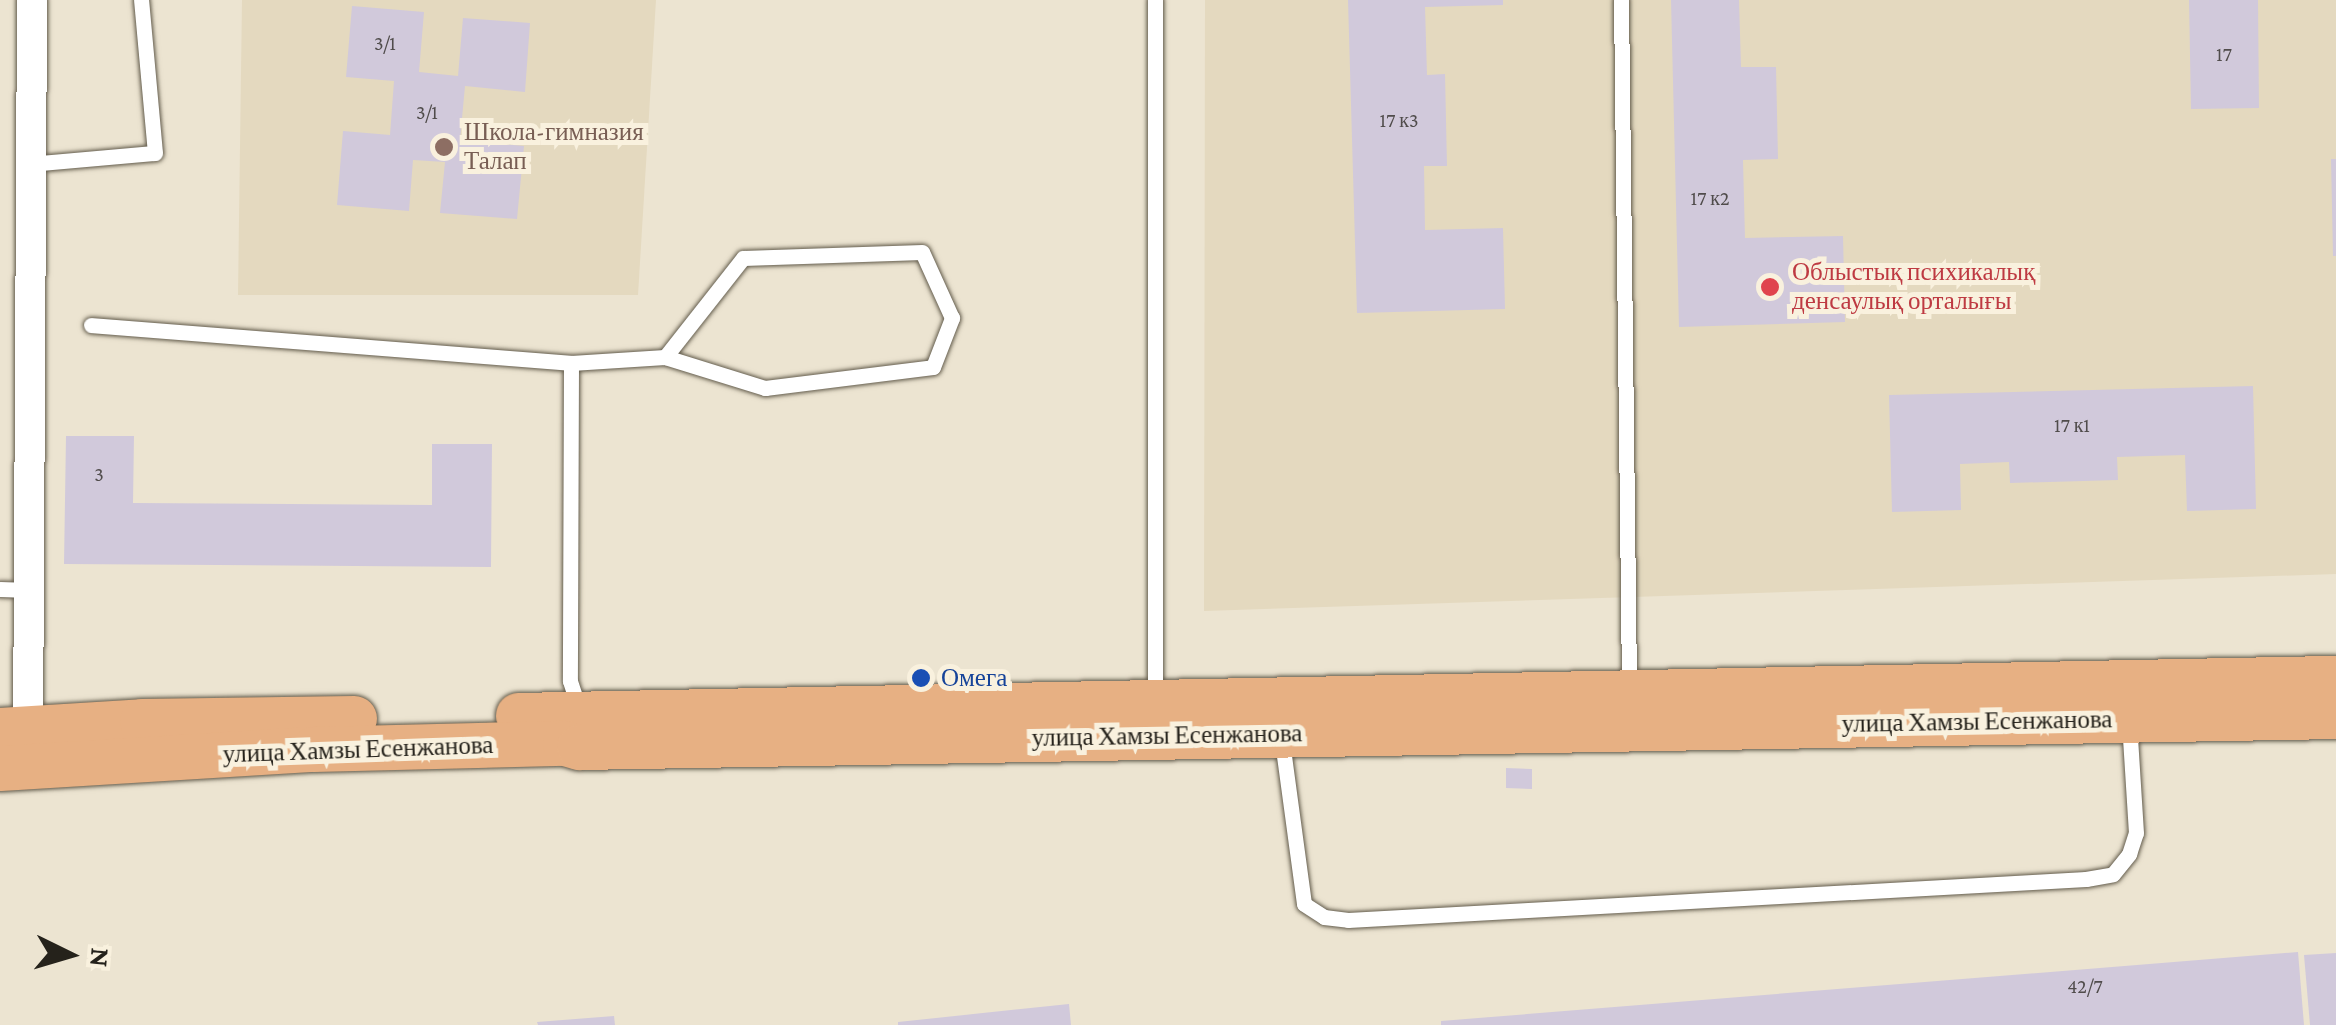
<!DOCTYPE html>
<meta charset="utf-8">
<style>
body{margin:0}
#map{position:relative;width:2336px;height:1025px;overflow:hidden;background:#ece4d1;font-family:"Crimson Pro",serif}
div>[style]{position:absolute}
.built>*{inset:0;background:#e4d9bf}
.building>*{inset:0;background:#d1c9db}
.roads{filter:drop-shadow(0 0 2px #635c4c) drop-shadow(0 0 2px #635c4c)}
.service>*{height:15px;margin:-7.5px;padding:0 7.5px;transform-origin:7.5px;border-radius:7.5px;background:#fff}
.minor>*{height:30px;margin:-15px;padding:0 15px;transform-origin:15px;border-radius:15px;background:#fff}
.primary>*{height:45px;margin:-22.5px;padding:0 22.5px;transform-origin:22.5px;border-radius:22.5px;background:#e7b083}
.dots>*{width:28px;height:28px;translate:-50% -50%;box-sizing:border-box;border:5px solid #f9f1de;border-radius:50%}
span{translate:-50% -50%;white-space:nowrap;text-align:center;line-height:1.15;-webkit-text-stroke:10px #f9f1de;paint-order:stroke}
.number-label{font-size:20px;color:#504c4b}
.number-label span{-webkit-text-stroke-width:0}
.education-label{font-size:25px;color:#785e54}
.left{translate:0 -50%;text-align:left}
.health-label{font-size:25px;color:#be3a42}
.transit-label{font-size:25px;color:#164399}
.street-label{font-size:25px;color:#25221b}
.north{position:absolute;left:20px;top:905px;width:100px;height:100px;-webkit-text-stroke:8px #f9f1de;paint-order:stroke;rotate:95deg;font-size:28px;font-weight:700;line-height:40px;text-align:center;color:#25221b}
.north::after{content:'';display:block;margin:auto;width:35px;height:45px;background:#25221b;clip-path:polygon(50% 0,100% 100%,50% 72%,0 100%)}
</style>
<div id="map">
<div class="built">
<i style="clip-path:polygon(242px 0,656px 0,638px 295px,238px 295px)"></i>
<i style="clip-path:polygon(1205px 0,2336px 0,2336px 574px,1204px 611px)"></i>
</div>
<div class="building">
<i style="clip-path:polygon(1348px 0,1503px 0,1503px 5px,1425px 7px,1427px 75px,1445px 74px,1447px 166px,1424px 166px,1425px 230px,1503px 228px,1505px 309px,1357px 313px)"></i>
<i style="clip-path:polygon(1671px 0,1739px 0,1741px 67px,1776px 67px,1778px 159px,1743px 160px,1745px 238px,1843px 236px,1845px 322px,1679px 327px)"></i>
<i style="clip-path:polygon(2189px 0,2258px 0,2259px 108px,2191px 109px)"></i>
<i style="clip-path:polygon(352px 6px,424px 12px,419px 72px,458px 76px,463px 18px,530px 23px,525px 92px,465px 86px,460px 140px,524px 146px,517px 219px,440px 213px,445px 162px,413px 160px,409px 211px,337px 205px,343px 131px,390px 135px,394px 81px,346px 77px)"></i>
<i style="clip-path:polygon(2331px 159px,2336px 159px,2336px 256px,2333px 256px)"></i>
<i style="clip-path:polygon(2253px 386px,2256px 509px,2187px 511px,2185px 455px,2117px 457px,2118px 480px,2010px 483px,2009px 462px,1960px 464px,1961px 510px,1892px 512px,1889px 395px)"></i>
<i style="clip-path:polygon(66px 436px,134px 436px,133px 503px,432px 505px,432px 444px,492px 444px,491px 567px,64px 564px)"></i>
<i style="clip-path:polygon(1506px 768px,1532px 769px,1532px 789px,1506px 788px)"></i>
<i style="clip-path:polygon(2298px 952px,2304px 1025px,1441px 1025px,1441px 1021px)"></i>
<i style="clip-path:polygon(2336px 953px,2336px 1025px,2310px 1025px,2304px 955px)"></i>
<i style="clip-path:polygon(1069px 1004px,1071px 1025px,898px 1025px,898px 1022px)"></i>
<i style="clip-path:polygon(614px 1016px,615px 1025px,538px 1025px,537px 1022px)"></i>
</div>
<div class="roads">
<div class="service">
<i style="left:1155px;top:0;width:697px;rotate:90deg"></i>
<i style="left:1621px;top:0;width:687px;rotate:89.33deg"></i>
<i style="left:28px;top:164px;width:127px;rotate:-5deg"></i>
<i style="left:155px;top:153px;width:154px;rotate:-95.2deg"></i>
<i style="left:91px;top:325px;width:482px;rotate:4.5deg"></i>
<i style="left:571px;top:363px;width:318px;rotate:90.2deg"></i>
<i style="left:570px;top:681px;width:29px;rotate:72deg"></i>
<i style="left:571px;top:363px;width:94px;rotate:-3.7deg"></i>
<i style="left:665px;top:357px;width:105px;rotate:17.2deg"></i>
<i style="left:765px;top:388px;width:169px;rotate:-7.1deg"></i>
<i style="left:933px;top:367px;width:53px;rotate:-68.8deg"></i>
<i style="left:952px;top:318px;width:72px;rotate:-114.4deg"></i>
<i style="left:922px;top:252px;width:179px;rotate:178.1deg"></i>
<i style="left:743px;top:258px;width:126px;rotate:128.2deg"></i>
<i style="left:0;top:589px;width:29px;rotate:2deg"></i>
<i style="left:1282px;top:741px;width:164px;rotate:82.3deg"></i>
<i style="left:1304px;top:904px;width:24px;rotate:33deg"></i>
<i style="left:1324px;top:917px;width:24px;rotate:7deg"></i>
<i style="left:1348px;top:920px;width:739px;rotate:-3.18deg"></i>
<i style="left:2086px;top:879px;width:27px;rotate:-10deg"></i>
<i style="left:2113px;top:874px;width:26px;rotate:-51deg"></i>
<i style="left:2129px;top:854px;width:22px;rotate:-72deg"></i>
<i style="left:2136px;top:833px;width:110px;rotate:-93.6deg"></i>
</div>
<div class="minor">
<i style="left:28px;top:743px;width:743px;rotate:-89.69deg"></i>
</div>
<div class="primary">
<i style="left:518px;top:715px;width:1818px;rotate:-1.17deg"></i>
<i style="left:0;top:730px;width:142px;rotate:-3.6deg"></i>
<i style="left:142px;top:721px;width:212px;rotate:-0.8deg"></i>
<i style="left:0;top:768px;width:314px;rotate:-3.5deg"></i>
<i style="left:313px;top:749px;width:252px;rotate:-1.4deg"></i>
<i style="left:565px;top:743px;width:15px;rotate:16deg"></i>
<i style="left:579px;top:747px;width:1757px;rotate:-1.01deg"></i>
</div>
</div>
<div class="dots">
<i style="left:444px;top:147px;background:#8d6e63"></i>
<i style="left:1770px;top:287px;background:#e0444e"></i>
<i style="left:921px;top:678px;background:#1a4fb4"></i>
</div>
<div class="number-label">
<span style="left:385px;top:43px">3/1</span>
<span style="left:2224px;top:54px">17</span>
<span style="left:427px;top:112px">3/1</span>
<span style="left:1399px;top:120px">17 к3</span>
<span style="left:1710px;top:198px">17 к2</span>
<span style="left:2072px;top:425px">17 к1</span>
<span style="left:99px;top:474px">3</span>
<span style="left:2085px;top:986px">42/7</span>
</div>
<div class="education-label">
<span class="left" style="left:464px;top:147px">Школа-гимназия<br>Талап</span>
</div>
<div class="health-label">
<span class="left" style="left:1792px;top:287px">Облыстық психикалық<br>денсаулық орталығы</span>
</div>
<div class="transit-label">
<span class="left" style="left:941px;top:678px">Омега</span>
</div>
<div class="street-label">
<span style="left:1977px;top:722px;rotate:-1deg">улица Хамзы Есенжанова</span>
<span style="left:1167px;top:736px;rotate:-1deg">улица Хамзы Есенжанова</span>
<span style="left:358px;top:750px;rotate:-2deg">улица Хамзы Есенжанова</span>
</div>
<div class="north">N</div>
</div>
